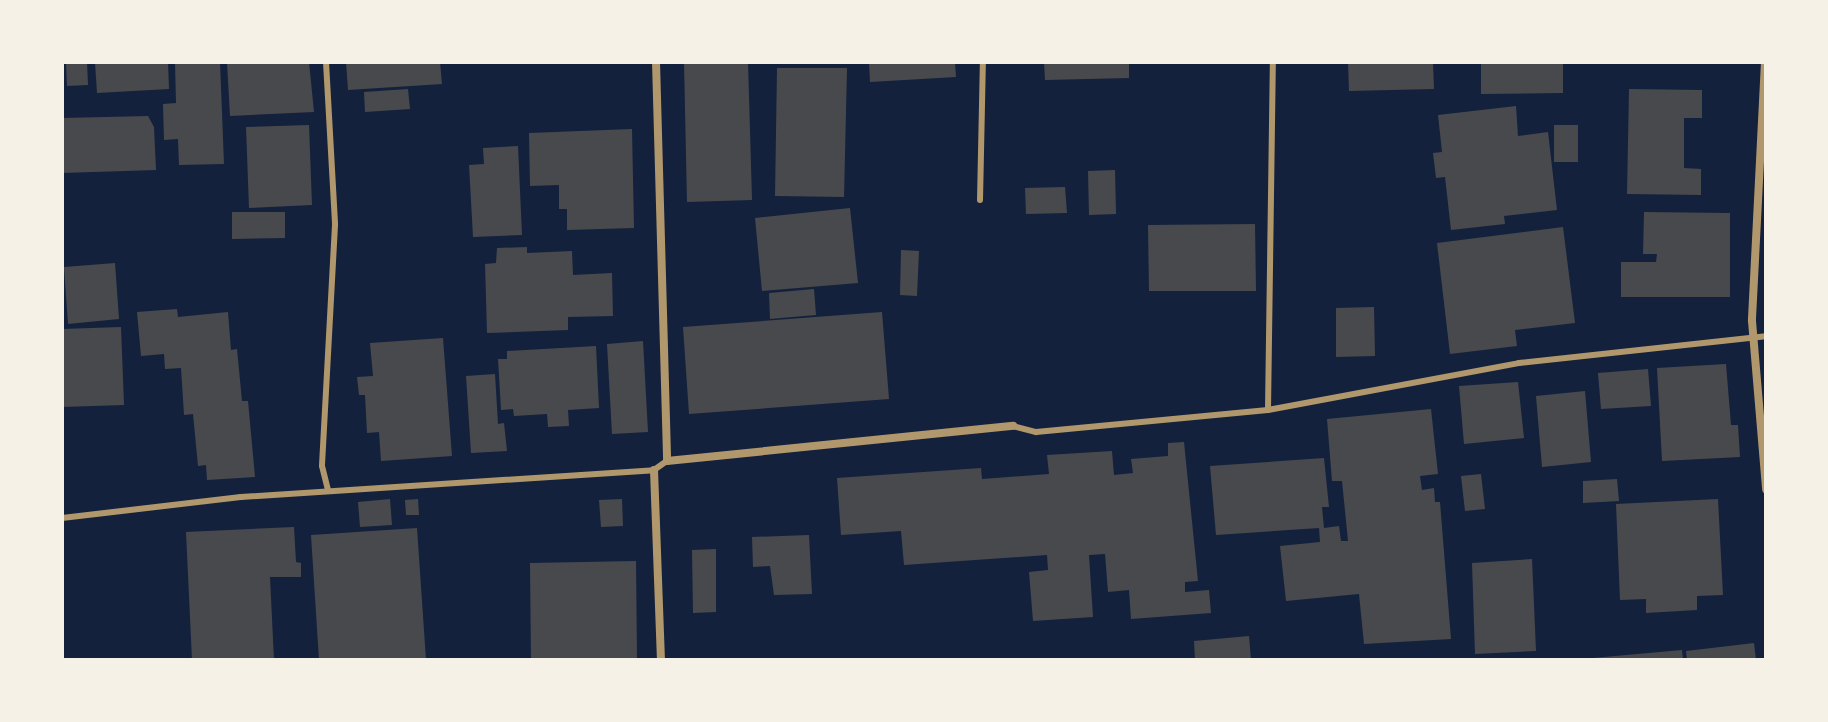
<!DOCTYPE html>
<style>
body{margin:0}
#map{position:relative;width:1828px;height:722px;overflow:hidden;background:#14213d;font-family:"Asap Condensed",sans-serif}
div>[style]{position:absolute}
.building>*{inset:0;background:#48494c}
.service>*{height:6px;margin:-3px;padding:0 3px;transform-origin:3px;border-radius:3px;background:#b1986c}
.minor>*{height:8px;margin:-4px;padding:0 4px;transform-origin:4px;border-radius:4px;background:#b1986c}
span{translate:-50% -50%;white-space:nowrap;text-align:center;line-height:1.15;-webkit-text-stroke:6px #f6f1e7;paint-order:stroke}
.frame{position:absolute;inset:0;border:64px solid #f6f1e7;pointer-events:none}
</style>
<div id="map">
<div class="building">
<i style="clip-path:polygon(66px 62px,87px 62px,88px 85px,67px 86px)"></i>
<i style="clip-path:polygon(95px 62px,168px 62px,169px 89px,97px 93px)"></i>
<i style="clip-path:polygon(175px 62px,220px 62px,224px 164px,179px 165px,178px 139px,164px 140px,163px 104px,176px 103px)"></i>
<i style="clip-path:polygon(227px 62px,309px 62px,314px 112px,230px 116px)"></i>
<i style="clip-path:polygon(346px 62px,440px 62px,442px 84px,348px 90px)"></i>
<i style="clip-path:polygon(684px 62px,748px 62px,752px 200px,687px 202px)"></i>
<i style="clip-path:polygon(869px 62px,955px 62px,956px 77px,870px 82px)"></i>
<i style="clip-path:polygon(1044px 62px,1129px 62px,1129px 78px,1045px 80px)"></i>
<i style="clip-path:polygon(1348px 62px,1433px 62px,1434px 89px,1349px 91px)"></i>
<i style="clip-path:polygon(1481px 62px,1563px 62px,1563px 93px,1481px 94px)"></i>
<i style="clip-path:polygon(777px 68px,847px 68px,844px 197px,775px 196px)"></i>
<i style="clip-path:polygon(408px 89px,410px 109px,365px 112px,364px 92px)"></i>
<i style="clip-path:polygon(1629px 89px,1702px 90px,1702px 118px,1684px 118px,1684px 168px,1701px 169px,1701px 195px,1627px 194px)"></i>
<i style="clip-path:polygon(1516px 106px,1518px 136px,1548px 132px,1557px 210px,1504px 216px,1505px 224px,1451px 230px,1445px 177px,1436px 178px,1433px 153px,1442px 152px,1438px 115px)"></i>
<i style="clip-path:polygon(148px 116px,154px 127px,156px 170px,62px 173px,62px 118px)"></i>
<i style="clip-path:polygon(309px 125px,312px 205px,249px 208px,246px 127px)"></i>
<i style="clip-path:polygon(1554px 125px,1578px 125px,1578px 162px,1554px 162px)"></i>
<i style="clip-path:polygon(632px 129px,634px 228px,567px 230px,567px 209px,559px 209px,559px 185px,530px 186px,529px 133px)"></i>
<i style="clip-path:polygon(518px 146px,522px 235px,473px 237px,469px 165px,484px 164px,483px 148px)"></i>
<i style="clip-path:polygon(1115px 170px,1116px 214px,1089px 215px,1088px 171px)"></i>
<i style="clip-path:polygon(1065px 187px,1067px 213px,1026px 214px,1025px 188px)"></i>
<i style="clip-path:polygon(850px 208px,858px 283px,762px 291px,755px 218px)"></i>
<i style="clip-path:polygon(232px 212px,285px 212px,285px 238px,232px 239px)"></i>
<i style="clip-path:polygon(1644px 212px,1730px 213px,1730px 297px,1621px 297px,1621px 262px,1656px 262px,1657px 254px,1643px 254px)"></i>
<i style="clip-path:polygon(1255px 224px,1256px 291px,1149px 291px,1148px 225px)"></i>
<i style="clip-path:polygon(1563px 227px,1575px 323px,1515px 330px,1517px 346px,1450px 354px,1437px 243px)"></i>
<i style="clip-path:polygon(527px 247px,527px 253px,572px 251px,573px 275px,612px 273px,613px 316px,568px 317px,568px 330px,487px 333px,485px 264px,496px 263px,497px 248px)"></i>
<i style="clip-path:polygon(901px 250px,919px 251px,917px 296px,900px 295px)"></i>
<i style="clip-path:polygon(115px 263px,119px 319px,68px 324px,64px 267px)"></i>
<i style="clip-path:polygon(814px 289px,816px 315px,770px 319px,769px 293px)"></i>
<i style="clip-path:polygon(1374px 307px,1375px 356px,1336px 357px,1336px 308px)"></i>
<i style="clip-path:polygon(177px 309px,178px 317px,228px 312px,231px 350px,237px 349px,242px 401px,248px 401px,255px 477px,207px 480px,206px 465px,198px 466px,193px 414px,184px 415px,181px 368px,165px 369px,164px 354px,141px 356px,137px 312px)"></i>
<i style="clip-path:polygon(882px 312px,889px 399px,689px 414px,683px 327px)"></i>
<i style="clip-path:polygon(121px 327px,124px 405px,62px 407px,62px 329px)"></i>
<i style="clip-path:polygon(443px 338px,452px 456px,381px 461px,379px 432px,367px 433px,365px 395px,359px 395px,357px 377px,373px 376px,370px 343px)"></i>
<i style="clip-path:polygon(643px 341px,648px 432px,612px 434px,607px 344px)"></i>
<i style="clip-path:polygon(596px 346px,599px 408px,568px 410px,569px 426px,548px 427px,547px 414px,514px 416px,513px 409px,501px 410px,498px 359px,507px 359px,507px 351px)"></i>
<i style="clip-path:polygon(1726px 364px,1731px 425px,1738px 425px,1740px 457px,1662px 461px,1657px 368px)"></i>
<i style="clip-path:polygon(1648px 369px,1651px 406px,1601px 409px,1598px 373px)"></i>
<i style="clip-path:polygon(495px 374px,498px 424px,504px 423px,507px 451px,471px 453px,466px 376px)"></i>
<i style="clip-path:polygon(1518px 382px,1524px 438px,1464px 444px,1459px 386px)"></i>
<i style="clip-path:polygon(1585px 391px,1591px 462px,1542px 467px,1536px 396px)"></i>
<i style="clip-path:polygon(1431px 409px,1438px 474px,1420px 476px,1422px 490px,1434px 488px,1435px 502px,1440px 502px,1451px 639px,1364px 644px,1359px 594px,1286px 601px,1280px 546px,1320px 542px,1319px 528px,1216px 535px,1210px 466px,1324px 458px,1329px 507px,1322px 507px,1324px 528px,1339px 526px,1341px 541px,1348px 541px,1342px 481px,1332px 481px,1327px 419px)"></i>
<i style="clip-path:polygon(1184px 442px,1198px 581px,1185px 582px,1185px 592px,1209px 590px,1211px 613px,1131px 619px,1129px 590px,1108px 592px,1105px 554px,1089px 555px,1093px 617px,1033px 621px,1029px 572px,1048px 570px,1047px 555px,904px 565px,901px 531px,841px 535px,837px 478px,981px 468px,982px 479px,1049px 474px,1047px 455px,1112px 451px,1114px 475px,1133px 473px,1131px 459px,1168px 456px,1168px 443px)"></i>
<i style="clip-path:polygon(1481px 474px,1485px 509px,1465px 511px,1461px 476px)"></i>
<i style="clip-path:polygon(1617px 479px,1619px 501px,1583px 503px,1583px 481px)"></i>
<i style="clip-path:polygon(390px 499px,392px 525px,360px 527px,358px 502px)"></i>
<i style="clip-path:polygon(418px 499px,419px 515px,406px 515px,405px 500px)"></i>
<i style="clip-path:polygon(622px 499px,623px 526px,601px 527px,599px 500px)"></i>
<i style="clip-path:polygon(1718px 499px,1723px 595px,1697px 596px,1697px 610px,1646px 613px,1646px 599px,1620px 600px,1616px 504px)"></i>
<i style="clip-path:polygon(294px 527px,296px 562px,301px 563px,301px 577px,270px 577px,274px 660px,192px 660px,186px 532px)"></i>
<i style="clip-path:polygon(417px 528px,426px 660px,319px 660px,311px 535px)"></i>
<i style="clip-path:polygon(809px 535px,812px 594px,774px 595px,770px 566px,753px 567px,752px 537px)"></i>
<i style="clip-path:polygon(716px 549px,716px 612px,693px 613px,692px 550px)"></i>
<i style="clip-path:polygon(1532px 559px,1536px 651px,1475px 654px,1472px 563px)"></i>
<i style="clip-path:polygon(636px 561px,637px 660px,531px 660px,530px 563px)"></i>
<i style="clip-path:polygon(1249px 636px,1251px 660px,1195px 660px,1194px 641px)"></i>
<i style="clip-path:polygon(1754px 643px,1756px 660px,1687px 660px,1686px 651px)"></i>
<i style="clip-path:polygon(1682px 650px,1683px 660px,1593px 660px,1593px 658px)"></i>
</div>
<div class="service">
<i style="left:326px;top:62px;width:163px;rotate:86.8deg"></i>
<i style="left:335px;top:225px;width:241px;rotate:93.1deg"></i>
<i style="left:322px;top:466px;width:25px;rotate:76deg"></i>
<i style="left:980px;top:200px;width:138px;rotate:-88.8deg"></i>
<i style="left:1268px;top:410px;width:348px;rotate:-89.2deg"></i>
<i style="left:1013px;top:426px;width:24px;rotate:15deg"></i>
<i style="left:1036px;top:432px;width:233px;rotate:-5.4deg"></i>
<i style="left:1268px;top:410px;width:255px;rotate:-10.6deg"></i>
<i style="left:1519px;top:363px;width:248px;rotate:-6.2deg"></i>
<i style="left:62px;top:518px;width:180px;rotate:-6.7deg"></i>
<i style="left:241px;top:497px;width:414px;rotate:-3.7deg"></i>
<i style="left:654px;top:470px;width:16px;rotate:-35deg"></i>
</div>
<div class="minor">
<i style="left:656px;top:62px;width:399px;rotate:88.4deg"></i>
<i style="left:667px;top:461px;width:348px;rotate:-5.8deg"></i>
<i style="left:1765px;top:62px;width:259px;rotate:92.9deg"></i>
<i style="left:1752px;top:321px;width:169px;rotate:85.2deg"></i>
<i style="left:654px;top:470px;width:190px;rotate:87.9deg"></i>
</div>
<div class="frame"></div>
</div>
